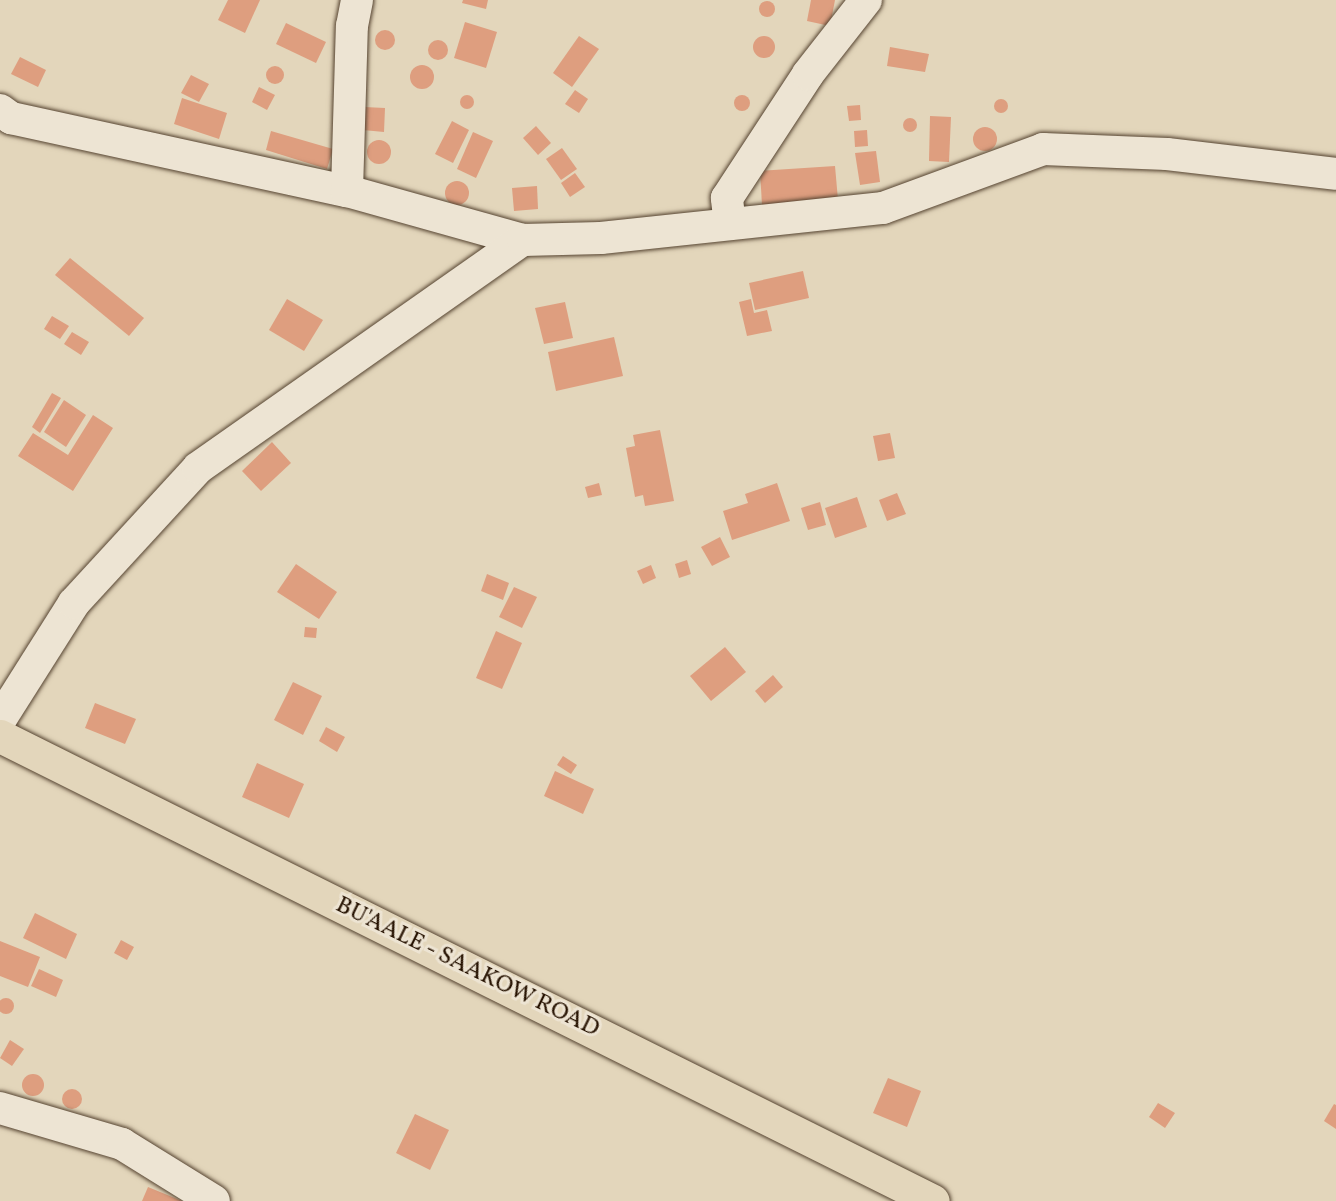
<!DOCTYPE html>
<style>
body{margin:0}
#map{position:relative;width:1336px;height:1201px;overflow:hidden;background:#e3d6bb;font-family:Vollkorn,serif}
div>[style]{position:absolute}
.building>*{inset:0;background:#de9e7f}
.round{border-radius:50%}
.roads{filter:drop-shadow(0 0 2px #554330) drop-shadow(0 0 2px #554330)}
.minor>*{height:32px;margin:-16px;padding:0 16px;transform-origin:16px;border-radius:16px;background:#ede4d3}
.major>*{height:33px;margin:-16.5px;padding:0 16.5px;transform-origin:16.5px;border-radius:16.5px;background:#e3d6bb}
span{translate:-50% -50%;white-space:nowrap;text-align:center;line-height:1.15;-webkit-text-stroke:6px #ede4d3;paint-order:stroke}
.street-label{font-size:24px;color:#261201}
</style>
<div id="map">
<div class="building">
<i style="clip-path:polygon(228px 0,260px 0,245px 33px,218px 20px)"></i>
<i style="clip-path:polygon(463px 0,488px 0,486px 9px,462px 3px)"></i>
<i style="clip-path:polygon(811px 0,835px 0,830px 26px,807px 21px)"></i>
<i class="round" style="left:759px;top:1px;width:16px;height:16px"></i>
<i style="clip-path:polygon(465px 22px,497px 32px,486px 68px,454px 58px)"></i>
<i style="clip-path:polygon(286px 23px,326px 42px,316px 63px,276px 44px)"></i>
<i class="round" style="left:375px;top:30px;width:20px;height:20px"></i>
<i style="clip-path:polygon(579px 36px,599px 49px,572px 87px,553px 73px)"></i>
<i class="round" style="left:753px;top:36px;width:22px;height:22px"></i>
<i class="round" style="left:428px;top:40px;width:20px;height:20px"></i>
<i style="clip-path:polygon(890px 47px,929px 54px,925px 72px,887px 66px)"></i>
<i style="clip-path:polygon(20px 57px,46px 70px,38px 87px,11px 74px)"></i>
<i class="round" style="left:410px;top:65px;width:24px;height:24px"></i>
<i class="round" style="left:266px;top:66px;width:18px;height:18px"></i>
<i style="clip-path:polygon(191px 75px,209px 84px,199px 102px,181px 93px)"></i>
<i style="clip-path:polygon(259px 87px,275px 95px,267px 110px,252px 102px)"></i>
<i style="clip-path:polygon(575px 90px,588px 99px,579px 113px,565px 104px)"></i>
<i class="round" style="left:460px;top:95px;width:14px;height:14px"></i>
<i class="round" style="left:734px;top:95px;width:16px;height:16px"></i>
<i style="clip-path:polygon(182px 98px,227px 113px,219px 139px,174px 124px)"></i>
<i class="round" style="left:994px;top:99px;width:14px;height:14px"></i>
<i style="clip-path:polygon(860px 105px,861px 120px,849px 121px,847px 106px)"></i>
<i style="clip-path:polygon(364px 107px,385px 108px,384px 132px,363px 130px)"></i>
<i style="clip-path:polygon(930px 116px,951px 117px,949px 162px,929px 161px)"></i>
<i class="round" style="left:903px;top:118px;width:14px;height:14px"></i>
<i style="clip-path:polygon(452px 121px,469px 130px,453px 163px,435px 154px)"></i>
<i style="clip-path:polygon(536px 126px,551px 143px,538px 155px,523px 138px)"></i>
<i class="round" style="left:973px;top:127px;width:24px;height:24px"></i>
<i style="clip-path:polygon(867px 130px,868px 146px,855px 147px,854px 131px)"></i>
<i style="clip-path:polygon(271px 131px,333px 149px,327px 169px,266px 150px)"></i>
<i style="clip-path:polygon(473px 132px,493px 141px,476px 178px,457px 169px)"></i>
<i class="round" style="left:367px;top:140px;width:24px;height:24px"></i>
<i style="clip-path:polygon(562px 148px,577px 169px,561px 180px,546px 159px)"></i>
<i style="clip-path:polygon(876px 151px,880px 182px,860px 185px,855px 153px)"></i>
<i style="clip-path:polygon(835px 166px,838px 200px,762px 205px,760px 171px)"></i>
<i style="clip-path:polygon(575px 173px,585px 187px,570px 197px,561px 183px)"></i>
<i class="round" style="left:445px;top:181px;width:24px;height:24px"></i>
<i style="clip-path:polygon(537px 186px,538px 209px,514px 211px,512px 188px)"></i>
<i style="clip-path:polygon(70px 258px,144px 318px,129px 336px,55px 275px)"></i>
<i style="clip-path:polygon(803px 271px,809px 298px,755px 310px,749px 283px)"></i>
<i style="clip-path:polygon(287px 299px,323px 320px,304px 351px,269px 330px)"></i>
<i style="clip-path:polygon(751px 299px,754px 313px,767px 310px,772px 331px,747px 336px,739px 302px)"></i>
<i style="clip-path:polygon(565px 302px,573px 338px,544px 344px,535px 308px)"></i>
<i style="clip-path:polygon(52px 316px,69px 326px,60px 339px,44px 329px)"></i>
<i style="clip-path:polygon(72px 332px,89px 342px,81px 355px,64px 344px)"></i>
<i style="clip-path:polygon(614px 337px,623px 376px,556px 391px,548px 352px)"></i>
<i style="clip-path:polygon(52px 393px,61px 398px,40px 433px,32px 427px)"></i>
<i style="clip-path:polygon(64px 400px,86px 415px,66px 447px,44px 432px)"></i>
<i style="clip-path:polygon(93px 415px,113px 428px,73px 491px,18px 456px,33px 433px,68px 455px)"></i>
<i style="clip-path:polygon(660px 430px,674px 501px,645px 506px,643px 495px,635px 497px,626px 448px,635px 446px,633px 435px)"></i>
<i style="clip-path:polygon(890px 433px,895px 458px,878px 461px,873px 436px)"></i>
<i style="clip-path:polygon(272px 442px,291px 463px,261px 491px,242px 471px)"></i>
<i style="clip-path:polygon(599px 483px,602px 495px,588px 498px,585px 487px)"></i>
<i style="clip-path:polygon(777px 483px,790px 521px,732px 540px,723px 511px,748px 503px,745px 494px)"></i>
<i style="clip-path:polygon(897px 493px,906px 514px,887px 521px,879px 500px)"></i>
<i style="clip-path:polygon(857px 497px,867px 527px,835px 538px,825px 508px)"></i>
<i style="clip-path:polygon(820px 502px,826px 525px,808px 530px,801px 508px)"></i>
<i style="clip-path:polygon(720px 537px,730px 557px,712px 566px,701px 547px)"></i>
<i style="clip-path:polygon(687px 560px,691px 574px,679px 578px,675px 564px)"></i>
<i style="clip-path:polygon(296px 564px,337px 592px,319px 619px,277px 592px)"></i>
<i style="clip-path:polygon(651px 565px,656px 578px,643px 584px,637px 571px)"></i>
<i style="clip-path:polygon(487px 574px,509px 583px,503px 600px,481px 591px)"></i>
<i style="clip-path:polygon(514px 587px,537px 597px,522px 628px,499px 617px)"></i>
<i style="clip-path:polygon(305px 627px,317px 628px,316px 638px,304px 637px)"></i>
<i style="clip-path:polygon(496px 631px,522px 643px,502px 689px,476px 678px)"></i>
<i style="clip-path:polygon(725px 647px,746px 672px,711px 701px,690px 676px)"></i>
<i style="clip-path:polygon(773px 675px,783px 687px,765px 703px,755px 691px)"></i>
<i style="clip-path:polygon(293px 682px,322px 696px,303px 735px,274px 720px)"></i>
<i style="clip-path:polygon(95px 703px,136px 719px,125px 744px,85px 728px)"></i>
<i style="clip-path:polygon(326px 727px,345px 737px,337px 752px,319px 741px)"></i>
<i style="clip-path:polygon(563px 756px,577px 765px,571px 774px,557px 765px)"></i>
<i style="clip-path:polygon(257px 763px,304px 784px,289px 818px,242px 797px)"></i>
<i style="clip-path:polygon(555px 771px,594px 789px,583px 814px,544px 796px)"></i>
<i style="clip-path:polygon(35px 913px,77px 934px,66px 959px,23px 938px)"></i>
<i style="clip-path:polygon(121px 940px,134px 947px,127px 960px,114px 953px)"></i>
<i style="clip-path:polygon(0 941px,40px 957px,28px 987px,0 976px)"></i>
<i style="clip-path:polygon(39px 969px,63px 980px,56px 997px,31px 986px)"></i>
<i class="round" style="left:-2px;top:998px;width:16px;height:16px"></i>
<i style="clip-path:polygon(10px 1040px,24px 1049px,12px 1066px,0 1058px)"></i>
<i class="round" style="left:22px;top:1074px;width:22px;height:22px"></i>
<i style="clip-path:polygon(888px 1078px,921px 1091px,907px 1127px,873px 1113px)"></i>
<i class="round" style="left:62px;top:1089px;width:20px;height:20px"></i>
<i style="clip-path:polygon(1158px 1103px,1175px 1113px,1165px 1128px,1149px 1117px)"></i>
<i style="clip-path:polygon(1334px 1104px,1336px 1105px,1336px 1129px,1324px 1121px)"></i>
<i style="clip-path:polygon(415px 1114px,449px 1130px,430px 1170px,396px 1153px)"></i>
<i style="clip-path:polygon(148px 1187px,182px 1201px,142px 1201px)"></i>
</div>
<div class="roads">
<div class="minor">
<i style="left:0;top:110px;width:14px;rotate:36deg"></i>
<i style="left:11px;top:118px;width:344px;rotate:12.3deg"></i>
<i style="left:347px;top:191px;width:183px;rotate:15.6deg"></i>
<i style="left:347px;top:191px;width:165px;rotate:-88.3deg"></i>
<i style="left:352px;top:26px;width:26px;rotate:-79deg"></i>
<i style="left:730px;top:224px;width:26px;rotate:-97deg"></i>
<i style="left:727px;top:198px;width:148px;rotate:-56.8deg"></i>
<i style="left:808px;top:74px;width:94px;rotate:-51.9deg"></i>
<i style="left:0;top:720px;width:138px;rotate:-57.7deg"></i>
<i style="left:74px;top:603px;width:183px;rotate:-47.4deg"></i>
<i style="left:198px;top:468px;width:397px;rotate:-35.1deg"></i>
<i style="left:523px;top:240px;width:78px;rotate:-1.5deg"></i>
<i style="left:601px;top:238px;width:284px;rotate:-6.1deg"></i>
<i style="left:883px;top:208px;width:171px;rotate:-20.2deg"></i>
<i style="left:1043px;top:149px;width:124px;rotate:2.3deg"></i>
<i style="left:1167px;top:154px;width:170px;rotate:6.7deg"></i>
<i style="left:0;top:1108px;width:127px;rotate:16.4deg"></i>
<i style="left:122px;top:1144px;width:108px;rotate:31.8deg"></i>
</div>
<div class="major">
<i style="left:0;top:736px;width:1042px;rotate:26.49deg"></i>
</div>
</div>
<div class="street-label">
<span style="left:467px;top:968px;rotate:26deg">BU'AALE - SAAKOW ROAD</span>
</div>
</div>
